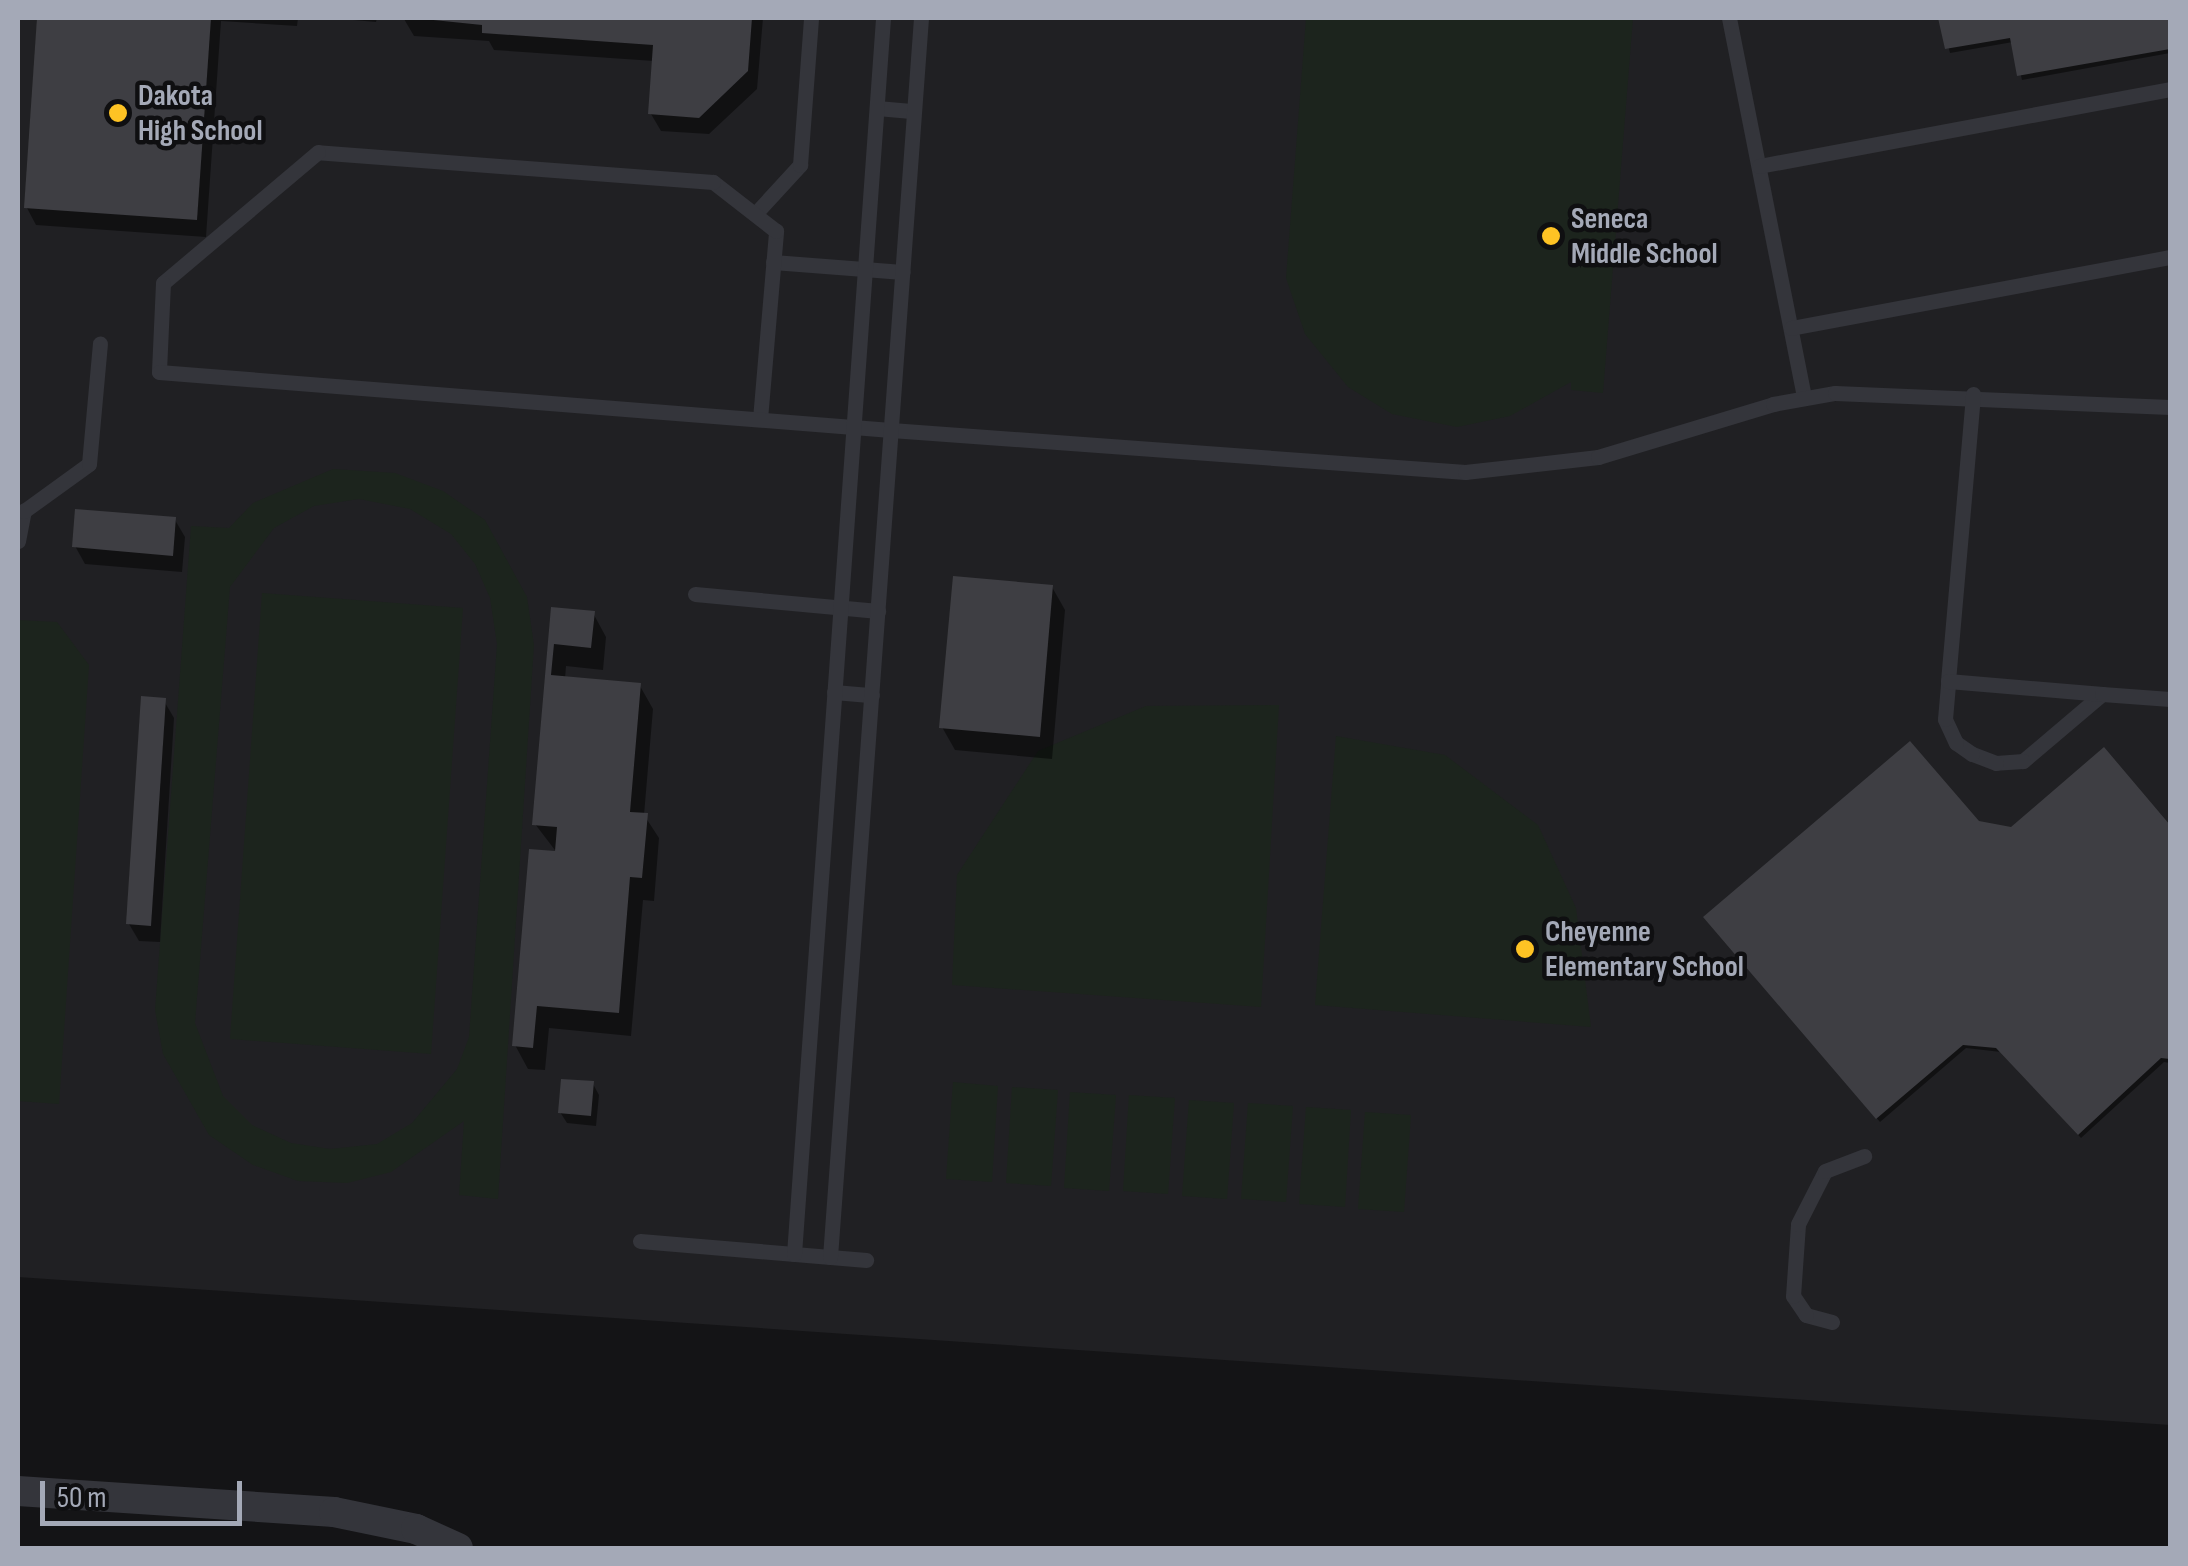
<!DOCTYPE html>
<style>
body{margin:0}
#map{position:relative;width:2188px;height:1566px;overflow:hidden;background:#141416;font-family:"Sofia Sans Condensed",sans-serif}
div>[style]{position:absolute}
.built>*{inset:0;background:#202023}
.green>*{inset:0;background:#1c241d}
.shadow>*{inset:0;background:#0007}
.building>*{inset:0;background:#3e3e43}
.lane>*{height:15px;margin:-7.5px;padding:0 7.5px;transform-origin:7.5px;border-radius:7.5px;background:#34353b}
.street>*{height:30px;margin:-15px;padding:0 15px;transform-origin:15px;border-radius:15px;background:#34353b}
.dots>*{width:28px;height:28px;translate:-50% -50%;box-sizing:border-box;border:5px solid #0f0f11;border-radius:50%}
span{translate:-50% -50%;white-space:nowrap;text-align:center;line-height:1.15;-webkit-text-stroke:9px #0f0f11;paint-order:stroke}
.poi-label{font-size:30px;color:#a4a9b7;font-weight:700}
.left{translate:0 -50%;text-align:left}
.frame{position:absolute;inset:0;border:20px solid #a4a9b7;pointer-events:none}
.scale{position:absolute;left:40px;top:1481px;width:202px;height:45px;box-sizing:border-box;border:5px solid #a4a9b7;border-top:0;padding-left:12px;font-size:30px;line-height:35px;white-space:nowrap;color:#a4a9b7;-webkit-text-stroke:8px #0f0f11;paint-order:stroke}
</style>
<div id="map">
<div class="built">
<i style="clip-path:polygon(18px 18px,2170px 18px,2170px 1425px,18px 1277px)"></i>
</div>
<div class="green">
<i style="clip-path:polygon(1306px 18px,1633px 18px,1603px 393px,1571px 390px,1571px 382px,1510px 416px,1457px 427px,1392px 414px,1348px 387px,1305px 334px,1286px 278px)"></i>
<i style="clip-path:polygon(evenodd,333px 469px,395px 473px,443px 491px,485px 520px,527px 597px,534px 645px,498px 1199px,459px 1195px,464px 1121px,391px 1172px,347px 1183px,298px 1181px,253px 1165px,209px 1135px,163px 1054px,155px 1010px,191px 526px,229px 528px,253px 503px,333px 469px,359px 499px,410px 509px,451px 534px,475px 564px,490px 598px,497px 644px,469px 1037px,457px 1069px,412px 1123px,377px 1144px,330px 1149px,291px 1143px,252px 1125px,223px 1096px,195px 1023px,230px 587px,274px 528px,314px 506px,359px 499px)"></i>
<i style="clip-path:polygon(262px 593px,463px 608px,431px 1054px,230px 1039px)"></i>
<i style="clip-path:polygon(18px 620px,57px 622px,89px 665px,59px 1104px,18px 1101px)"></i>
<i style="clip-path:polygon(1279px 705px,1261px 1007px,952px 985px,957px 875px,1038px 751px,1146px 706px)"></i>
<i style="clip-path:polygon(1336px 736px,1445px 755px,1538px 825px,1576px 908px,1591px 1027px,1315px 1005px)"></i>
<i style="clip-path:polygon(953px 1082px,998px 1086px,992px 1182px,946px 1179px)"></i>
<i style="clip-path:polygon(1012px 1087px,1058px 1090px,1051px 1186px,1006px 1183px)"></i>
<i style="clip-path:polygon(1070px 1092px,1116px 1095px,1109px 1191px,1064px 1188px)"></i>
<i style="clip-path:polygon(1129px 1095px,1175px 1098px,1168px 1194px,1123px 1191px)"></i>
<i style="clip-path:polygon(1189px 1100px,1234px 1103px,1227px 1199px,1182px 1196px)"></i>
<i style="clip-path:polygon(1248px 1103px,1293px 1106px,1286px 1202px,1241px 1199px)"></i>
<i style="clip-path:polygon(1306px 1107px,1351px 1110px,1345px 1207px,1299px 1204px)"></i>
<i style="clip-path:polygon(1365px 1112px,1411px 1115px,1404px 1212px,1358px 1209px)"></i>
</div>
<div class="shadow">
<i style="clip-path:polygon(39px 18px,298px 18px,297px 26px,221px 21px,206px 237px,36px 225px,27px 208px)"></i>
<i style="clip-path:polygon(331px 18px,377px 18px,376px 22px)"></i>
<i style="clip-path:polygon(763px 18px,757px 89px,709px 134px,661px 131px,651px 114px,654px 61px,494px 50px,489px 41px,414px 36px,404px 19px)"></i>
<i style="clip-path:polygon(1941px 18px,2170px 18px,2170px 53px,2022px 80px,2013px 42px,1950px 53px)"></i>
<i style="clip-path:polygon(175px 520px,185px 537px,182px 572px,85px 564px,75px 546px)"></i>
<i style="clip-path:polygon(1052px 587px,1065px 610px,1052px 759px,955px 750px,942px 727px)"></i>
<i style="clip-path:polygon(553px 610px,593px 613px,606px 637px,603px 670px,566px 666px,565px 679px,640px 686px,653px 709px,644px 815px,659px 838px,654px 901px,643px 900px,631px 1036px,549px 1028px,545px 1070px,528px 1069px,515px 1045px,558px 854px,535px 824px)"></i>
<i style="clip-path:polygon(164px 701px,174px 718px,160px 942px,139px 941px,129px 924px)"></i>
<i style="clip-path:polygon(2103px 751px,2170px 829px,2170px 1063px,2164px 1062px,2081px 1138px,2001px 1052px,1966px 1048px,1880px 1122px,1709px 922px,1978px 823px,2012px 829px)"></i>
<i style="clip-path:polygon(593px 1084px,599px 1095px,596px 1126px,567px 1123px,560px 1112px)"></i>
</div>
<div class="building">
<i style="clip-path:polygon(37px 18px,211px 18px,197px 220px,24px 208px)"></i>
<i style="clip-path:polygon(414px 18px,752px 18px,748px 71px,699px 118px,648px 114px,653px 45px,482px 33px,482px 25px)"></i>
<i style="clip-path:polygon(1938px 18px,2170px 18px,2170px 49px,2017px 76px,2010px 38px,1945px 49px)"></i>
<i style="clip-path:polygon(75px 509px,176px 517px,173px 556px,72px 547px)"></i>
<i style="clip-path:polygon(953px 576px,1053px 585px,1040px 737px,939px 728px)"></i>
<i style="clip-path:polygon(551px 607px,595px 611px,591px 648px,554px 644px,551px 675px,641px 683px,630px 812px,648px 813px,642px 878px,630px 877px,619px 1013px,537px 1006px,533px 1048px,512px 1046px,529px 849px,555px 851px,557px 827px,532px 825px)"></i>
<i style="clip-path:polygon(141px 696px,166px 698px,151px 926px,126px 924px)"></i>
<i style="clip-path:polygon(1910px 741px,1979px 821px,2011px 827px,2104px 747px,2170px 825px,2170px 1059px,2161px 1058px,2078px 1135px,1996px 1048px,1963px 1045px,1876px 1119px,1703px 917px)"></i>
<i style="clip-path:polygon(561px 1079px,594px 1081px,591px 1116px,558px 1113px)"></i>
</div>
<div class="lane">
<i style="left:1729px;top:18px;width:385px;rotate:78.8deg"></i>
<i style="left:877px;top:108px;width:37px;rotate:5deg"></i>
<i style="left:1759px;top:166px;width:418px;rotate:-10.6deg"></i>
<i style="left:755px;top:214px;width:67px;rotate:-47.4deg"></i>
<i style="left:800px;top:165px;width:147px;rotate:-85.7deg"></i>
<i style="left:773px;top:262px;width:130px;rotate:4.4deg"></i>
<i style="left:1791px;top:328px;width:386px;rotate:-10.6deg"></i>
<i style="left:760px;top:419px;width:189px;rotate:-85.1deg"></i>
<i style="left:776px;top:231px;width:80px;rotate:-142.1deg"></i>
<i style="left:713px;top:182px;width:396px;rotate:-175.7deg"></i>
<i style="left:318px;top:152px;width:203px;rotate:139.8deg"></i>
<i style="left:163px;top:283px;width:89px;rotate:92.6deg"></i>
<i style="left:159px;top:372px;width:734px;rotate:4.53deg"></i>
<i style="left:891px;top:430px;width:576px;rotate:4.18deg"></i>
<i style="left:1465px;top:472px;width:134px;rotate:-6.4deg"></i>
<i style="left:1598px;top:457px;width:183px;rotate:-16.8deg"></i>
<i style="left:1773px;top:404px;width:63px;rotate:-10.1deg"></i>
<i style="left:1835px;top:393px;width:335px;rotate:2.4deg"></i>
<i style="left:18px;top:541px;width:31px;rotate:-79deg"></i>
<i style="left:24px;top:511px;width:80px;rotate:-35.9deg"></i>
<i style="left:89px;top:464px;width:121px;rotate:-84.8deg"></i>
<i style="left:695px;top:594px;width:184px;rotate:5.3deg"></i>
<i style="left:1948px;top:681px;width:288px;rotate:-85deg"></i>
<i style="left:834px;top:692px;width:38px;rotate:5deg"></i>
<i style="left:2102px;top:694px;width:104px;rotate:139.7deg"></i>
<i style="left:2023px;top:761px;width:27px;rotate:176deg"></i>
<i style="left:1996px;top:763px;width:26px;rotate:-159deg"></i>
<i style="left:1972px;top:754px;width:19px;rotate:-145deg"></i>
<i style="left:1956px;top:743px;width:26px;rotate:-115deg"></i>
<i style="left:1945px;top:719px;width:38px;rotate:-85deg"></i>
<i style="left:1948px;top:681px;width:155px;rotate:4.8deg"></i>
<i style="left:2102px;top:694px;width:68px;rotate:4.2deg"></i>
<i style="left:640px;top:1241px;width:227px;rotate:4.8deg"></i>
<i style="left:794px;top:1254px;width:1239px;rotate:-85.88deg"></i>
<i style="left:830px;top:1257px;width:1242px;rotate:-85.8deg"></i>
<i style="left:1832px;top:1322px;width:27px;rotate:-165deg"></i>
<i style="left:1806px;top:1315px;width:23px;rotate:-124deg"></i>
<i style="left:1793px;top:1296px;width:72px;rotate:-86deg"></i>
<i style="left:1798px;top:1224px;width:59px;rotate:-63deg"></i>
<i style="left:1825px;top:1171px;width:42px;rotate:-21deg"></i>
</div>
<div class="street">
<i style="left:18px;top:1491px;width:317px;rotate:3.8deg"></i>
<i style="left:334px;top:1512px;width:84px;rotate:11.7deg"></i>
<i style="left:416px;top:1529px;width:46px;rotate:24.3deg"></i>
</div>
<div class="dots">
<i style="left:118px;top:113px;background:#fec324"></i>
<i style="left:1551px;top:236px;background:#fec324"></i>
<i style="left:1525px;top:949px;background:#fec324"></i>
</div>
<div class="poi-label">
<span class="left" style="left:138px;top:113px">Dakota<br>High School</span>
<span class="left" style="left:1571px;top:236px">Seneca<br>Middle School</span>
<span class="left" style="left:1545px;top:949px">Cheyenne<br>Elementary School</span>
</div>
<div class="frame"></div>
<div class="scale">50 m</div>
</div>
